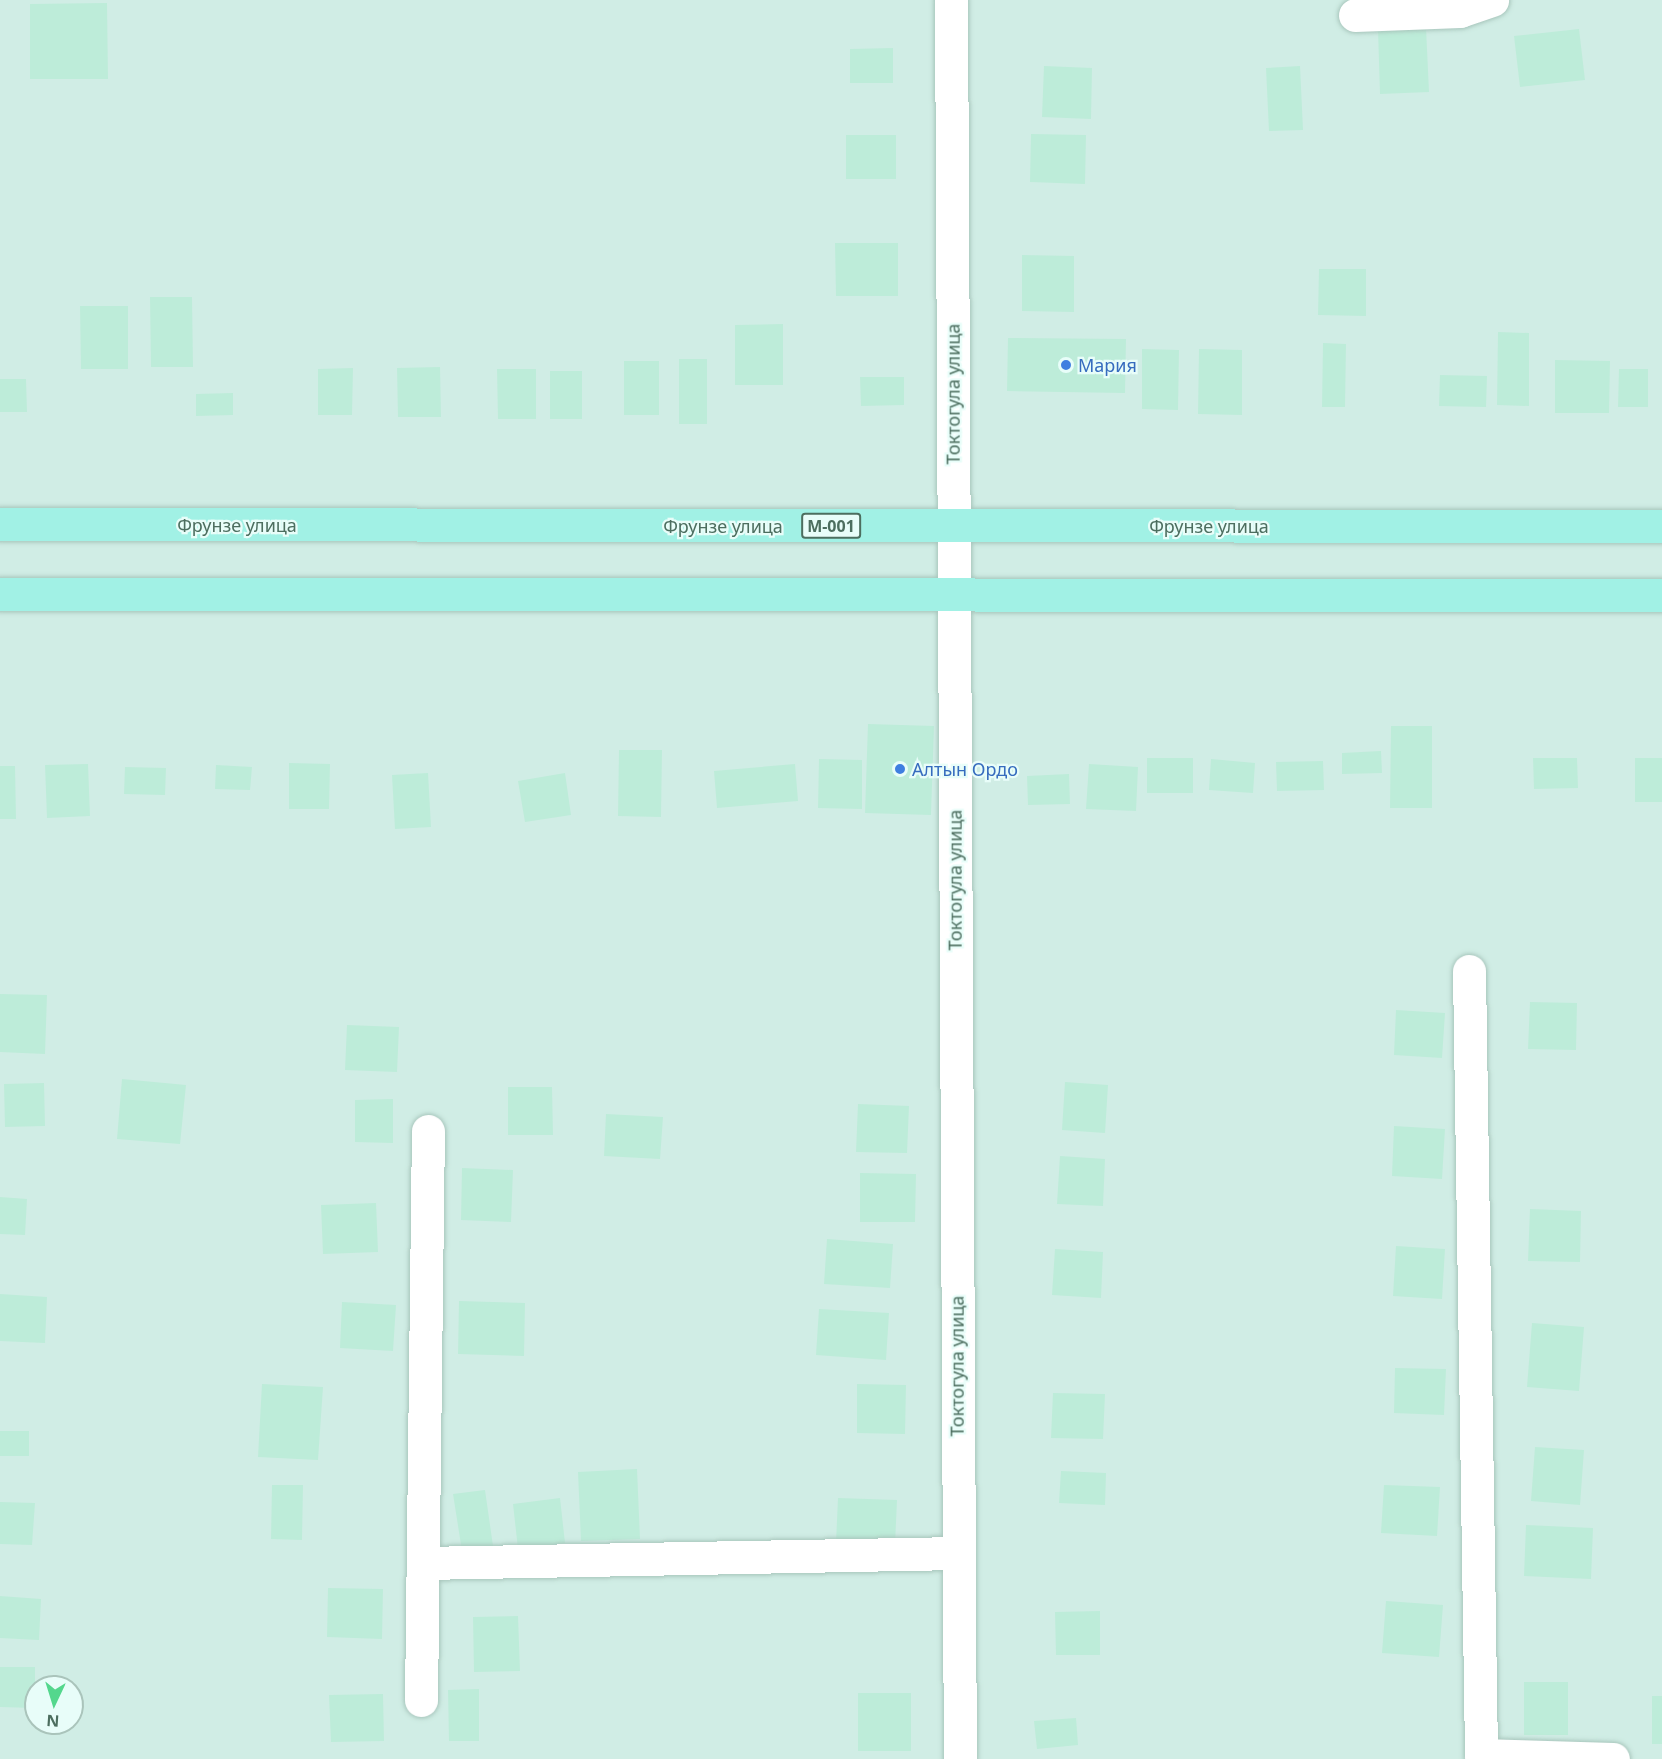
<!DOCTYPE html>
<meta charset="utf-8">
<style>
body{margin:0}
#map{position:relative;width:1662px;height:1759px;overflow:hidden;background:#e2f9f5;font-family:"Noto Sans",sans-serif}
div>[style]{position:absolute}
.residential>*{inset:0;background:#d0ede5}
.building>*{inset:0;background:#bdecd9}
.roads{filter:drop-shadow(0 0 2px #a8c6bc) drop-shadow(0 0 2px #a8c6bc)}
.street>*{height:33px;margin:-16.5px;padding:0 16.5px;transform-origin:16.5px;border-radius:16.5px;background:#fff}
.primary>*{height:33px;margin:-16.5px;padding:0 16.5px;transform-origin:16.5px;border-radius:16.5px;background:#a1f1e5}
.dots>*{width:16px;height:16px;translate:-50% -50%;box-sizing:border-box;border:3px solid #e8fdf9;border-radius:50%}
span{translate:-50% -50%;white-space:nowrap;text-align:center;line-height:1.15;-webkit-text-stroke:4.5px #e8fdf9;paint-order:stroke}
.shield-label span{padding:2px 4px;background:#e8fdf9;border:2px solid;border-radius:4px;-webkit-text-stroke-width:0}
.shield-label{font-size:16px;color:#4c6e5f;font-weight:700}
.shop-label{font-size:18px;color:#366cbe}
.left{translate:0 -50%;text-align:left}
.street-label{font-size:18px;color:#4c6e5f}
.north{position:absolute;left:24px;top:1675px;width:60px;height:60px;box-sizing:border-box;background:#e8fdf9;border:2px solid #aac4bb;border-radius:50%;rotate:184deg;font-size:16px;font-weight:700;line-height:24px;text-align:center;color:#4c6e5f}
.north::after{content:'';display:block;margin:auto;width:21px;height:27px;background:#54d78d;clip-path:polygon(50% 0,100% 100%,50% 72%,0 100%)}
</style>
<div id="map">
<div class="residential">
<i style="clip-path:polygon(evenodd,0 0,1662px 0,1662px 1759px,0 1759px,0 0,36px 1687px,72px 1687px,72px 1723px,36px 1723px,36px 1687px)"></i>
</div>
<div class="building">
<i style="clip-path:polygon(107px 3px,108px 79px,30px 79px,30px 4px)"></i>
<i style="clip-path:polygon(1426px 28px,1429px 92px,1380px 94px,1378px 30px)"></i>
<i style="clip-path:polygon(1579px 29px,1585px 80px,1520px 87px,1514px 36px)"></i>
<i style="clip-path:polygon(893px 48px,893px 83px,850px 83px,850px 49px)"></i>
<i style="clip-path:polygon(1044px 66px,1092px 68px,1091px 119px,1042px 117px)"></i>
<i style="clip-path:polygon(1300px 66px,1303px 130px,1269px 131px,1266px 68px)"></i>
<i style="clip-path:polygon(1031px 134px,1086px 135px,1085px 184px,1030px 182px)"></i>
<i style="clip-path:polygon(846px 135px,896px 135px,896px 179px,846px 179px)"></i>
<i style="clip-path:polygon(835px 243px,898px 243px,898px 296px,836px 296px)"></i>
<i style="clip-path:polygon(1022px 255px,1074px 256px,1074px 312px,1022px 311px)"></i>
<i style="clip-path:polygon(1319px 269px,1366px 269px,1366px 316px,1318px 315px)"></i>
<i style="clip-path:polygon(150px 297px,192px 297px,193px 367px,151px 367px)"></i>
<i style="clip-path:polygon(80px 306px,128px 306px,128px 369px,81px 369px)"></i>
<i style="clip-path:polygon(783px 324px,783px 385px,735px 385px,735px 325px)"></i>
<i style="clip-path:polygon(1498px 332px,1529px 333px,1529px 406px,1497px 405px)"></i>
<i style="clip-path:polygon(1008px 338px,1126px 339px,1125px 393px,1007px 391px)"></i>
<i style="clip-path:polygon(1323px 343px,1346px 344px,1345px 407px,1322px 407px)"></i>
<i style="clip-path:polygon(1142px 349px,1179px 350px,1178px 410px,1142px 409px)"></i>
<i style="clip-path:polygon(1199px 349px,1242px 350px,1242px 415px,1198px 414px)"></i>
<i style="clip-path:polygon(679px 359px,707px 359px,707px 424px,679px 424px)"></i>
<i style="clip-path:polygon(1555px 360px,1610px 361px,1609px 413px,1555px 413px)"></i>
<i style="clip-path:polygon(624px 361px,659px 361px,659px 415px,624px 415px)"></i>
<i style="clip-path:polygon(440px 367px,441px 417px,398px 417px,397px 368px)"></i>
<i style="clip-path:polygon(353px 368px,352px 415px,318px 415px,318px 369px)"></i>
<i style="clip-path:polygon(497px 369px,536px 369px,536px 419px,498px 419px)"></i>
<i style="clip-path:polygon(1619px 369px,1648px 369px,1648px 407px,1618px 407px)"></i>
<i style="clip-path:polygon(550px 371px,582px 371px,582px 419px,550px 419px)"></i>
<i style="clip-path:polygon(1440px 375px,1487px 376px,1486px 407px,1439px 406px)"></i>
<i style="clip-path:polygon(860px 377px,904px 377px,904px 405px,861px 406px)"></i>
<i style="clip-path:polygon(0 379px,26px 379px,27px 412px,0 412px)"></i>
<i style="clip-path:polygon(233px 393px,233px 415px,196px 416px,196px 394px)"></i>
<i style="clip-path:polygon(868px 724px,934px 726px,931px 815px,865px 813px)"></i>
<i style="clip-path:polygon(1391px 726px,1432px 726px,1432px 808px,1390px 808px)"></i>
<i style="clip-path:polygon(619px 750px,662px 750px,661px 817px,618px 816px)"></i>
<i style="clip-path:polygon(1381px 751px,1382px 773px,1342px 774px,1342px 753px)"></i>
<i style="clip-path:polygon(1147px 758px,1193px 758px,1193px 793px,1147px 793px)"></i>
<i style="clip-path:polygon(1533px 758px,1577px 758px,1578px 788px,1534px 789px)"></i>
<i style="clip-path:polygon(1635px 758px,1662px 758px,1662px 802px,1635px 802px)"></i>
<i style="clip-path:polygon(819px 759px,862px 760px,862px 809px,818px 808px)"></i>
<i style="clip-path:polygon(1211px 759px,1255px 763px,1253px 793px,1209px 790px)"></i>
<i style="clip-path:polygon(1323px 761px,1324px 790px,1277px 791px,1276px 762px)"></i>
<i style="clip-path:polygon(289px 763px,330px 764px,329px 809px,289px 809px)"></i>
<i style="clip-path:polygon(88px 764px,90px 816px,47px 818px,45px 765px)"></i>
<i style="clip-path:polygon(795px 764px,798px 801px,717px 808px,714px 771px)"></i>
<i style="clip-path:polygon(1089px 764px,1138px 767px,1136px 811px,1086px 809px)"></i>
<i style="clip-path:polygon(216px 765px,252px 767px,250px 790px,215px 789px)"></i>
<i style="clip-path:polygon(0 766px,15px 766px,16px 819px,0 819px)"></i>
<i style="clip-path:polygon(125px 767px,166px 768px,165px 795px,124px 794px)"></i>
<i style="clip-path:polygon(428px 773px,431px 827px,395px 829px,392px 775px)"></i>
<i style="clip-path:polygon(565px 773px,571px 815px,525px 822px,518px 781px)"></i>
<i style="clip-path:polygon(1069px 774px,1070px 804px,1028px 805px,1027px 776px)"></i>
<i style="clip-path:polygon(0 994px,47px 995px,45px 1054px,0 1052px)"></i>
<i style="clip-path:polygon(1530px 1002px,1577px 1003px,1576px 1050px,1528px 1049px)"></i>
<i style="clip-path:polygon(1396px 1010px,1445px 1013px,1442px 1058px,1394px 1055px)"></i>
<i style="clip-path:polygon(347px 1025px,399px 1027px,397px 1072px,345px 1070px)"></i>
<i style="clip-path:polygon(122px 1079px,186px 1085px,180px 1144px,117px 1139px)"></i>
<i style="clip-path:polygon(1065px 1082px,1108px 1085px,1105px 1133px,1062px 1130px)"></i>
<i style="clip-path:polygon(44px 1083px,45px 1126px,5px 1127px,4px 1084px)"></i>
<i style="clip-path:polygon(508px 1087px,552px 1087px,553px 1135px,508px 1135px)"></i>
<i style="clip-path:polygon(393px 1099px,393px 1143px,355px 1142px,355px 1100px)"></i>
<i style="clip-path:polygon(858px 1104px,909px 1106px,907px 1153px,856px 1152px)"></i>
<i style="clip-path:polygon(606px 1114px,663px 1117px,660px 1159px,604px 1156px)"></i>
<i style="clip-path:polygon(1394px 1126px,1445px 1129px,1442px 1179px,1392px 1176px)"></i>
<i style="clip-path:polygon(1060px 1156px,1105px 1159px,1103px 1206px,1057px 1204px)"></i>
<i style="clip-path:polygon(462px 1168px,513px 1170px,511px 1222px,461px 1220px)"></i>
<i style="clip-path:polygon(860px 1173px,916px 1174px,915px 1222px,860px 1222px)"></i>
<i style="clip-path:polygon(0 1197px,27px 1199px,25px 1235px,0 1234px)"></i>
<i style="clip-path:polygon(376px 1203px,378px 1252px,323px 1254px,321px 1205px)"></i>
<i style="clip-path:polygon(1530px 1209px,1581px 1211px,1580px 1262px,1528px 1261px)"></i>
<i style="clip-path:polygon(827px 1239px,893px 1244px,890px 1288px,824px 1284px)"></i>
<i style="clip-path:polygon(1396px 1246px,1445px 1249px,1442px 1299px,1393px 1296px)"></i>
<i style="clip-path:polygon(1055px 1249px,1103px 1252px,1101px 1298px,1052px 1295px)"></i>
<i style="clip-path:polygon(0 1294px,47px 1297px,45px 1343px,0 1341px)"></i>
<i style="clip-path:polygon(459px 1301px,525px 1303px,524px 1356px,458px 1354px)"></i>
<i style="clip-path:polygon(342px 1302px,396px 1305px,393px 1351px,340px 1348px)"></i>
<i style="clip-path:polygon(819px 1309px,889px 1313px,886px 1360px,816px 1355px)"></i>
<i style="clip-path:polygon(1532px 1323px,1584px 1327px,1579px 1391px,1527px 1387px)"></i>
<i style="clip-path:polygon(1395px 1368px,1446px 1369px,1444px 1415px,1394px 1413px)"></i>
<i style="clip-path:polygon(262px 1384px,323px 1387px,318px 1460px,258px 1457px)"></i>
<i style="clip-path:polygon(857px 1384px,906px 1385px,905px 1434px,857px 1433px)"></i>
<i style="clip-path:polygon(1053px 1393px,1105px 1394px,1103px 1439px,1051px 1438px)"></i>
<i style="clip-path:polygon(0 1431px,29px 1431px,29px 1456px,0 1456px)"></i>
<i style="clip-path:polygon(1535px 1447px,1584px 1450px,1580px 1505px,1531px 1501px)"></i>
<i style="clip-path:polygon(637px 1469px,640px 1539px,581px 1541px,578px 1472px)"></i>
<i style="clip-path:polygon(1061px 1471px,1106px 1473px,1105px 1505px,1059px 1503px)"></i>
<i style="clip-path:polygon(272px 1485px,303px 1485px,302px 1540px,271px 1539px)"></i>
<i style="clip-path:polygon(1384px 1485px,1440px 1487px,1437px 1536px,1381px 1533px)"></i>
<i style="clip-path:polygon(485px 1490px,493px 1546px,462px 1551px,453px 1494px)"></i>
<i style="clip-path:polygon(560px 1498px,565px 1543px,518px 1549px,513px 1504px)"></i>
<i style="clip-path:polygon(838px 1498px,897px 1500px,895px 1545px,836px 1543px)"></i>
<i style="clip-path:polygon(0 1502px,35px 1503px,32px 1545px,0 1544px)"></i>
<i style="clip-path:polygon(1526px 1525px,1593px 1528px,1591px 1579px,1524px 1576px)"></i>
<i style="clip-path:polygon(328px 1588px,383px 1589px,382px 1639px,327px 1637px)"></i>
<i style="clip-path:polygon(0 1596px,41px 1599px,39px 1640px,0 1638px)"></i>
<i style="clip-path:polygon(1386px 1601px,1443px 1605px,1439px 1657px,1382px 1653px)"></i>
<i style="clip-path:polygon(1100px 1611px,1100px 1655px,1056px 1655px,1055px 1612px)"></i>
<i style="clip-path:polygon(518px 1616px,520px 1671px,474px 1672px,473px 1617px)"></i>
<i style="clip-path:polygon(0 1667px,35px 1667px,35px 1708px,0 1707px)"></i>
<i style="clip-path:polygon(1524px 1682px,1568px 1682px,1568px 1735px,1524px 1735px)"></i>
<i style="clip-path:polygon(479px 1689px,479px 1741px,449px 1741px,448px 1690px)"></i>
<i style="clip-path:polygon(858px 1693px,911px 1693px,911px 1751px,858px 1751px)"></i>
<i style="clip-path:polygon(383px 1694px,384px 1741px,331px 1742px,329px 1695px)"></i>
<i style="clip-path:polygon(1652px 1696px,1662px 1696px,1662px 1744px,1652px 1744px)"></i>
<i style="clip-path:polygon(1076px 1718px,1078px 1745px,1037px 1749px,1034px 1721px)"></i>
</div>
<div class="roads">
<div class="street">
<i style="left:951px;top:0;width:1759px;rotate:89.71deg"></i>
<i style="left:1355px;top:15px;width:105px;rotate:-2.2deg"></i>
<i style="left:1460px;top:11px;width:34px;rotate:-19deg"></i>
<i style="left:1469px;top:971px;width:784px;rotate:89.12deg"></i>
<i style="left:1481px;top:1755px;width:132px;rotate:1.7deg"></i>
<i style="left:423px;top:1563px;width:535px;rotate:-1.07deg"></i>
<i style="left:421px;top:1700px;width:569px;rotate:-89.3deg"></i>
</div>
<div class="primary">
<i style="left:0;top:524px;width:1662px;rotate:0.07deg"></i>
<i style="left:0;top:594px;width:1662px;rotate:0.03deg"></i>
</div>
</div>
<div class="dots">
<i style="left:1066px;top:365px;background:#3f7fe0"></i>
<i style="left:900px;top:769px;background:#3f7fe0"></i>
</div>
<div class="shield-label">
<span style="left:831px;top:526px">M-001</span>
</div>
<div class="shop-label">
<span class="left" style="left:1078px;top:365px">Мария</span>
<span class="left" style="left:912px;top:769px">Алтын Ордо</span>
</div>
<div class="street-label">
<span style="left:953px;top:394px;rotate:-90deg">Токтогула улица</span>
<span style="left:237px;top:525px">Фрунзе улица</span>
<span style="left:723px;top:526px">Фрунзе улица</span>
<span style="left:1209px;top:526px">Фрунзе улица</span>
<span style="left:955px;top:880px;rotate:-90deg">Токтогула улица</span>
<span style="left:957px;top:1366px;rotate:-90deg">Токтогула улица</span>
</div>
<div class="north">N</div>
</div>
